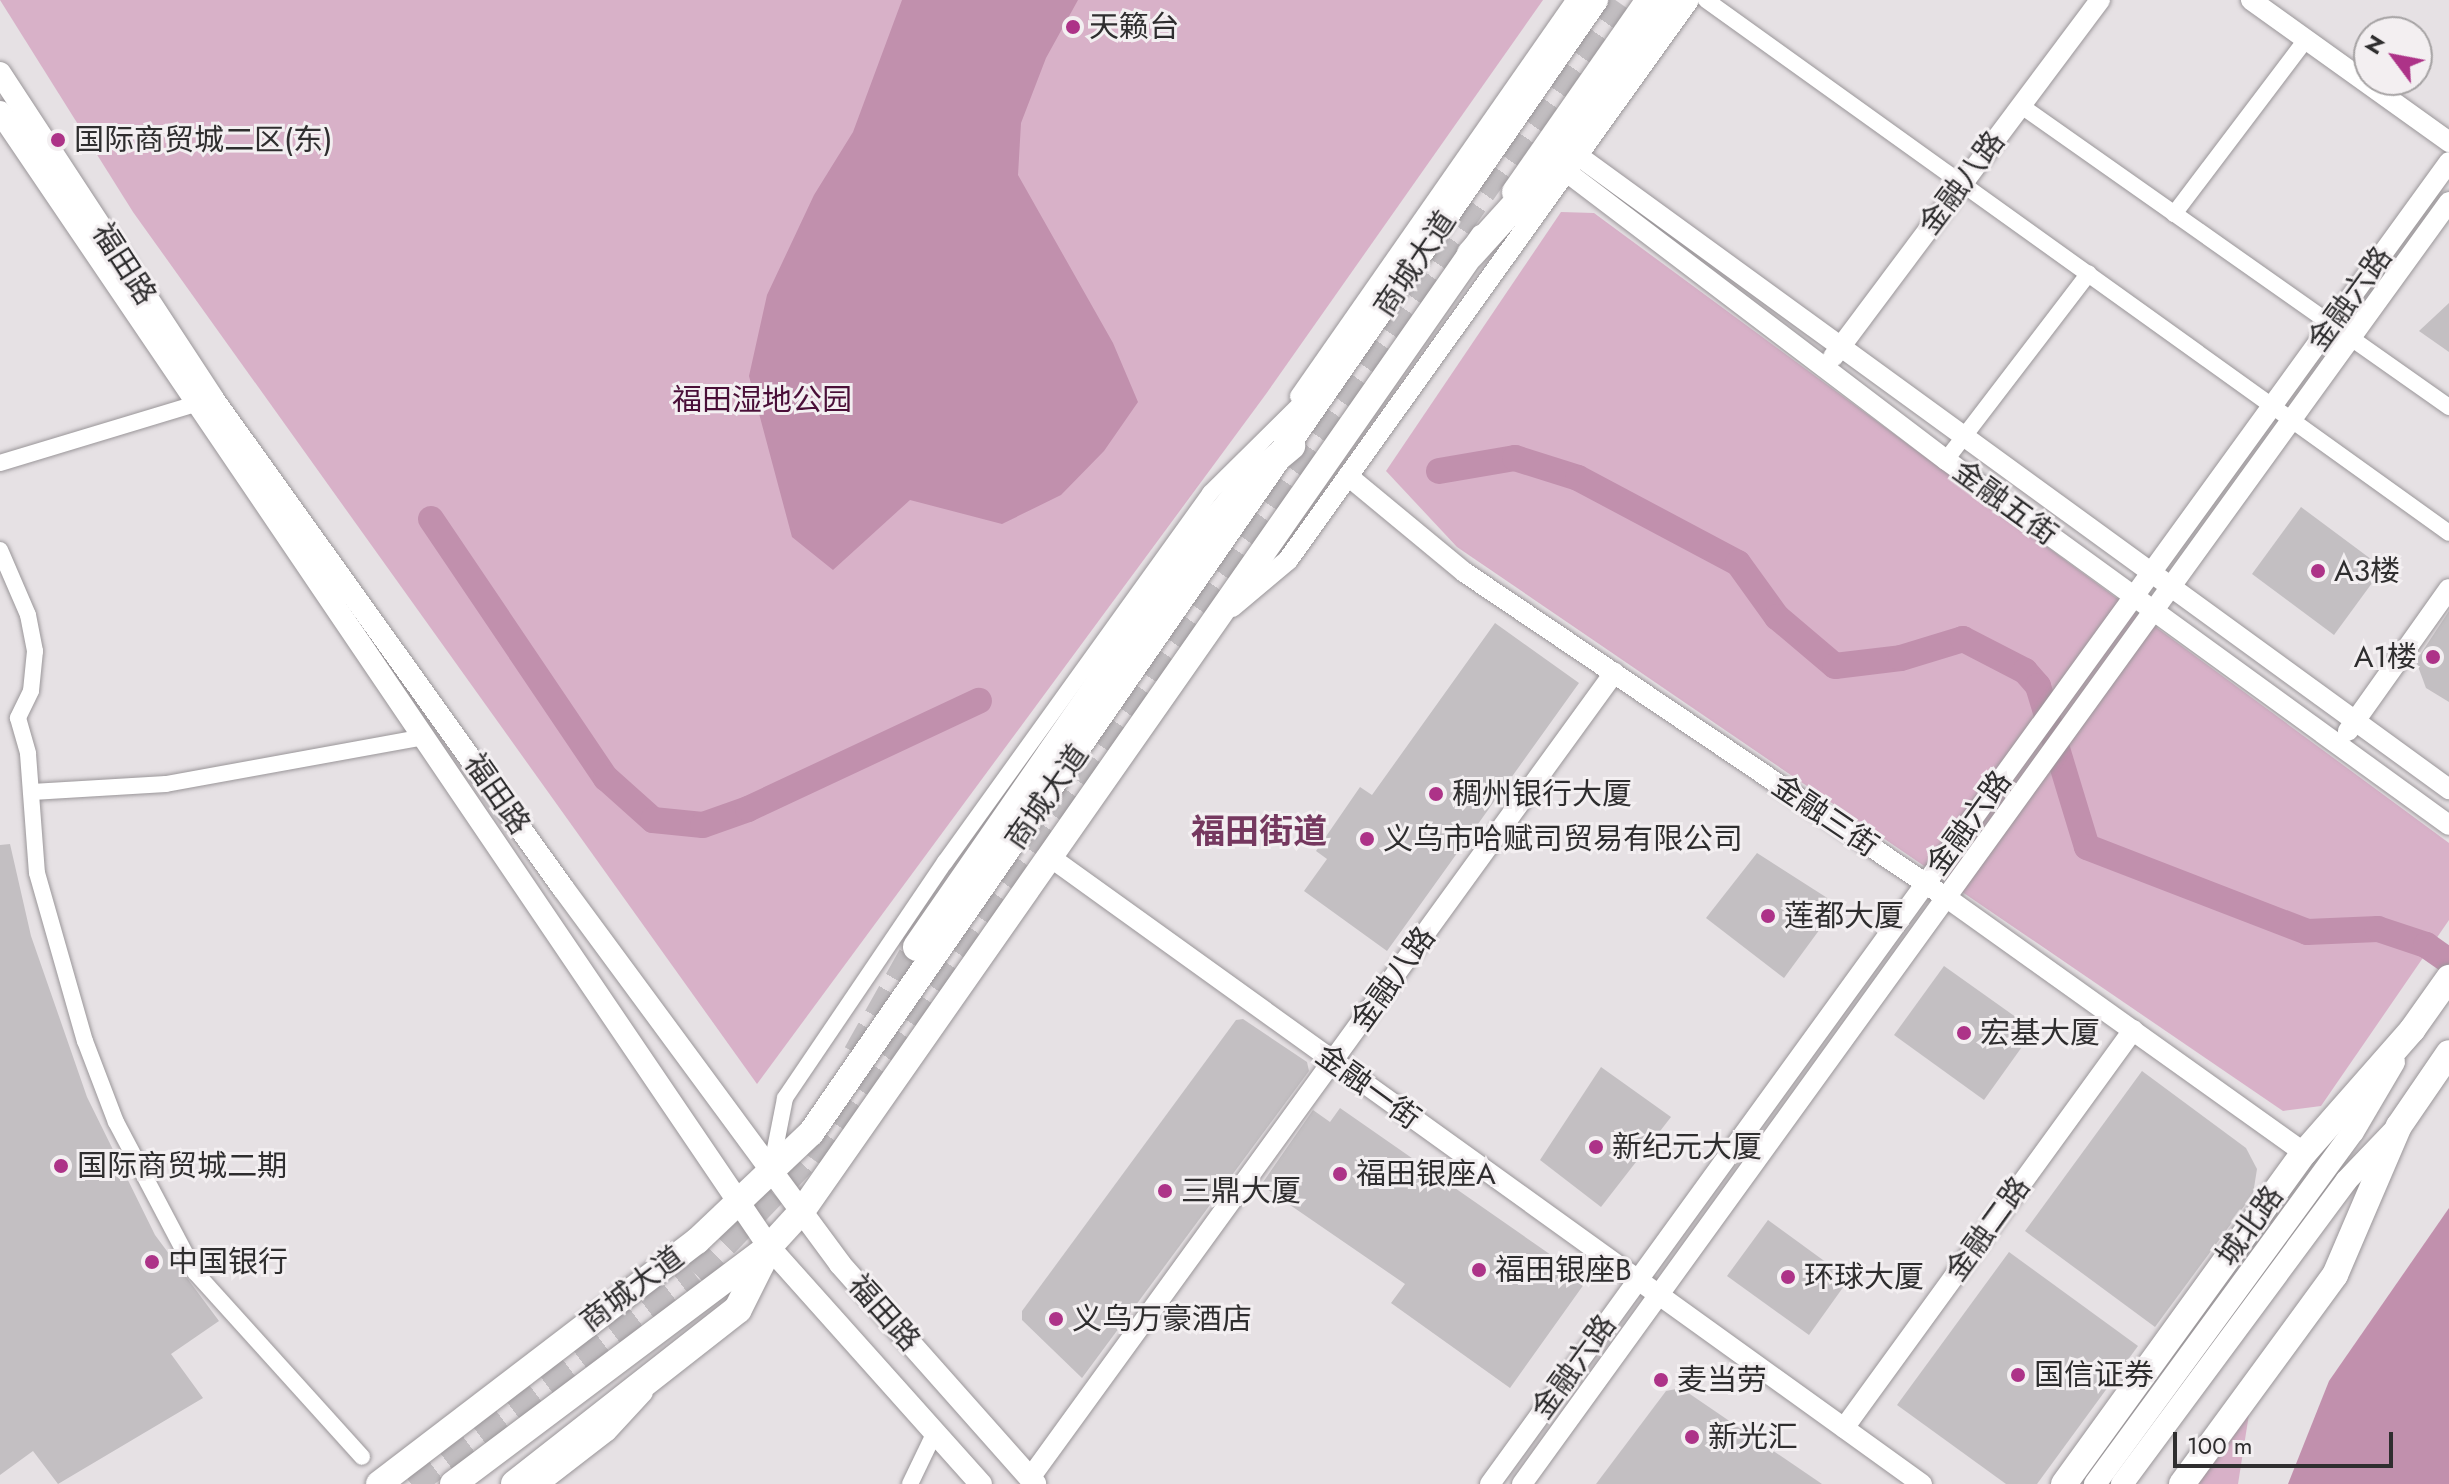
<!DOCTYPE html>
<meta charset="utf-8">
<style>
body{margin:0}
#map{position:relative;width:2449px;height:1484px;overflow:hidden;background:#e6e1e4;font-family:Jost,"Noto Sans SC",sans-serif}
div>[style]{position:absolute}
.green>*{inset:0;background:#d8b1c8}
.water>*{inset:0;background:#c190ad}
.river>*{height:26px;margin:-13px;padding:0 13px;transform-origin:13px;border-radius:13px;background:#c190ad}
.building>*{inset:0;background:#c3bfc2}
.trunk-tunnel>*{height:28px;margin-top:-14px;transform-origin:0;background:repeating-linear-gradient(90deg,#c1bdc0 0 28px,transparent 0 42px)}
.roads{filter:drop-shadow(0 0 2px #9a9699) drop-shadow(0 0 2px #9a9699)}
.minor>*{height:16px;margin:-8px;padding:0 8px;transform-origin:8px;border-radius:8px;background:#fff}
.tertiary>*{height:20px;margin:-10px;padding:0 10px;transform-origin:10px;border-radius:10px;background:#fff}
.secondary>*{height:22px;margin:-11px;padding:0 11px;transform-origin:11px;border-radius:11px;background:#fff}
.primary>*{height:26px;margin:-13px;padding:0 13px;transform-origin:13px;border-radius:13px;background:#fff}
.trunk>*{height:28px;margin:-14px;padding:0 14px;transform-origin:14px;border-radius:14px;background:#fff}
.dots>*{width:22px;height:22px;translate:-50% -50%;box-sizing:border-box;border:4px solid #f3eff1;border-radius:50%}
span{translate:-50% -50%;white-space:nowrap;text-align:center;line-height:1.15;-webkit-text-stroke:6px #f3eff1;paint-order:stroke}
.poi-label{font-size:30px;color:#2f2e2f}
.left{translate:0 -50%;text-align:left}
.right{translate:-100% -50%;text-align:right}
.street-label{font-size:30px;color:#2f2e2f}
.park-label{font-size:30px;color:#4a0f38}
.quarter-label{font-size:34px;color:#75385f;font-weight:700}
.north{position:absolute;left:2353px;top:16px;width:80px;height:80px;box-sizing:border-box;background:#f3eff1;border:2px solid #a5a2a3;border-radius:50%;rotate:302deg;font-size:22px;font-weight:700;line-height:32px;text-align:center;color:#2f2e2f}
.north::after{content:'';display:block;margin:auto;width:28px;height:36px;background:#ad3388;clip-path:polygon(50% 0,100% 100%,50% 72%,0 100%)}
.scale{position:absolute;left:2173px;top:1432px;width:220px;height:36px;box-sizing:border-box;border:4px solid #2f2e2f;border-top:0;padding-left:10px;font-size:24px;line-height:28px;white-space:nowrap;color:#2f2e2f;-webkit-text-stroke:6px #f3eff1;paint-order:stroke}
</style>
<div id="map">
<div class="green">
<i style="clip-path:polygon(0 0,1543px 0,1266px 394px,757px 1084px,133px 212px)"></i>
<i style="clip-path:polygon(1561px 212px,1594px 213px,2449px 843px,2449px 920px,2321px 1106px,2283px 1111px,1457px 547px,1386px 471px)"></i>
<i style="clip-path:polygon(2255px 1376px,2238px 1484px,2172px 1484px)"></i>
</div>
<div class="water">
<i style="clip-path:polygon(902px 0,1078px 0,1046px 58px,1021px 123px,1018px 175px,1113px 343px,1138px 402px,1104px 451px,1061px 495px,1002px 524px,910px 500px,833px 570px,792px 537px,749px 376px,767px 295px,814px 195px,853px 132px)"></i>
<i style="clip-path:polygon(2449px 1208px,2449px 1484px,2288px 1484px,2329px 1381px)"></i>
</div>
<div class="river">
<i style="left:1439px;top:471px;width:77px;rotate:-9.7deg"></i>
<i style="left:1515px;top:458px;width:66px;rotate:17.6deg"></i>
<i style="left:1578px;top:478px;width:181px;rotate:28deg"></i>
<i style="left:1738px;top:563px;width:67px;rotate:54.2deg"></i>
<i style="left:1777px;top:617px;width:76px;rotate:40.2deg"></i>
<i style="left:1835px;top:666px;width:66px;rotate:-6.9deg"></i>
<i style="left:1901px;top:658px;width:65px;rotate:-17deg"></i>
<i style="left:1963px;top:639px;width:70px;rotate:27.3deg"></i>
<i style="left:2025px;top:671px;width:20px;rotate:49deg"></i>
<i style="left:2038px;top:686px;width:168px;rotate:73.1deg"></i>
<i style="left:2087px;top:847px;width:236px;rotate:21.1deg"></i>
<i style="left:2307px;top:932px;width:71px;rotate:-2.4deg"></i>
<i style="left:2378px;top:929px;width:51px;rotate:18.4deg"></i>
<i style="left:2426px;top:945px;width:28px;rotate:35deg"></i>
<i style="left:431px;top:519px;width:313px;rotate:56deg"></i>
<i style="left:606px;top:778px;width:63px;rotate:41.8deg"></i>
<i style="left:653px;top:820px;width:50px;rotate:5.7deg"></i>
<i style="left:703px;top:825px;width:48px;rotate:-19.6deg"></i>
<i style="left:748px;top:809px;width:255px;rotate:-25.1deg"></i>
</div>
<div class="building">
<i style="clip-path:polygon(2449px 303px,2449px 352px,2419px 331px)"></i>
<i style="clip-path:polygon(2301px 507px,2383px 568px,2334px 635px,2252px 574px)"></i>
<i style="clip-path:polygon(2449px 611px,2449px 702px,2426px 688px,2416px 661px)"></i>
<i style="clip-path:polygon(1495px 623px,1579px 683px,1387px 951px,1304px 891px,1327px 859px,1316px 851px,1360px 787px,1372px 795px)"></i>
<i style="clip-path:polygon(10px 844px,31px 936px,87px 1097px,155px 1235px,219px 1321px,171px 1354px,203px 1398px,58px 1484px,33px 1451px,0 1475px,0 845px)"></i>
<i style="clip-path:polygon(1757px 853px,1832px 901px,1831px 914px,1784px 978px,1706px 918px)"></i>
<i style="clip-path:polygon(1944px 966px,2034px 1030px,1984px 1100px,1894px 1035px)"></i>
<i style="clip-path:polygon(1243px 1019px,1307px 1062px,1309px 1071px,1082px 1378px,1022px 1320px,1022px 1311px,1236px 1020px)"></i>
<i style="clip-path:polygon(1601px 1067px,1671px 1117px,1601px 1207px,1540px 1160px)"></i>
<i style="clip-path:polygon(2142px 1071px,2246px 1148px,2257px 1169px,2253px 1194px,2155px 1327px,2025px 1231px)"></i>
<i style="clip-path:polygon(1340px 1108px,1587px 1280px,1510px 1388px,1391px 1303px,1405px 1284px,1261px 1185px,1313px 1110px,1330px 1122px)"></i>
<i style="clip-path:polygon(1768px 1220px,1849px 1279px,1809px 1335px,1727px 1276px)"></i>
<i style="clip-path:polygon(2009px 1252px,2138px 1346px,2037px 1484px,2006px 1484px,1897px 1405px)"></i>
<i style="clip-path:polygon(1681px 1388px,1822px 1484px,1596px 1484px,1666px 1391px)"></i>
</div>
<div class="trunk-tunnel">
<i style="left:857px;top:1054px;width:123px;rotate:-60.7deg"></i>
<i style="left:411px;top:1484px;width:353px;rotate:-36.5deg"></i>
<i style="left:695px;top:1274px;width:163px;rotate:-46.2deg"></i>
<i style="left:808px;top:1156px;width:1410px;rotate:-55.05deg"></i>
</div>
<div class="roads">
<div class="minor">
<i style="left:1706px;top:0;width:914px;rotate:35.65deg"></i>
<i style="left:2020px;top:105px;width:525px;rotate:35.14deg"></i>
<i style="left:2174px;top:214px;width:216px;rotate:-52.9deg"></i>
<i style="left:1298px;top:396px;width:483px;rotate:-55.1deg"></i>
<i style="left:1946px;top:460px;width:235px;rotate:-52.6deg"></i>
<i style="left:0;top:463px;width:214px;rotate:-16.8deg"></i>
<i style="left:0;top:550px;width:71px;rotate:66.7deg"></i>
<i style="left:28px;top:615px;width:37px;rotate:79deg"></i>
<i style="left:35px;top:651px;width:40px;rotate:95.7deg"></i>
<i style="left:31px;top:691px;width:30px;rotate:116deg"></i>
<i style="left:18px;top:718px;width:37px;rotate:74deg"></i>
<i style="left:28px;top:754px;width:119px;rotate:85.7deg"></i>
<i style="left:37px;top:873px;width:175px;rotate:74.1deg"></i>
<i style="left:85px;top:1041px;width:87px;rotate:69.1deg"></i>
<i style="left:116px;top:1122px;width:170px;rotate:62.2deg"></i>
<i style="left:195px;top:1272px;width:249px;rotate:47.9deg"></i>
<i style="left:32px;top:792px;width:134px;rotate:-3.4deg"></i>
<i style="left:166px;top:784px;width:262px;rotate:-10.3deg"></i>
<i style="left:771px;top:1169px;width:72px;rotate:-78.8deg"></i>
<i style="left:785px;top:1098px;width:285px;rotate:-55.9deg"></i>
<i style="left:945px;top:862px;width:454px;rotate:-54.3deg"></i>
<i style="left:1210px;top:493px;width:155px;rotate:-44.7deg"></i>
<i style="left:542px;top:1484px;width:83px;rotate:-37.7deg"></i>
<i style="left:608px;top:1433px;width:54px;rotate:-47.2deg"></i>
<i style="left:910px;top:1484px;width:58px;rotate:-64.3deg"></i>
</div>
<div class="tertiary">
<i style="left:2251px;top:0;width:244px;rotate:35.6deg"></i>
<i style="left:1580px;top:157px;width:1075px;rotate:36.03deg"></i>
<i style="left:1568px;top:173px;width:475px;rotate:37.2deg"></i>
<i style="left:1946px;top:460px;width:621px;rotate:35.97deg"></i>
<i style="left:1833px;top:357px;width:446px;rotate:-53.2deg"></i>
<i style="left:1348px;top:476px;width:151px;rotate:39.6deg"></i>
<i style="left:1464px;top:572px;width:583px;rotate:34.02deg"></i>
<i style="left:1947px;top:898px;width:439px;rotate:35.5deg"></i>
<i style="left:1232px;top:607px;width:73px;rotate:-40deg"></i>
<i style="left:1288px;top:560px;width:689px;rotate:-54.39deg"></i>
<i style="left:2348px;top:731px;width:174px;rotate:-54.6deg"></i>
<i style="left:1050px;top:857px;width:1074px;rotate:35.72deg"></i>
<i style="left:1844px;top:1428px;width:492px;rotate:-54deg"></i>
<i style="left:1030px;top:1478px;width:995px;rotate:-54.04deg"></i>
<i style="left:1490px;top:1484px;width:1633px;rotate:-54.04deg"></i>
<i style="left:1522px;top:1484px;width:1582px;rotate:-54.13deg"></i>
</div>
<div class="secondary">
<i style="left:0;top:73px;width:389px;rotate:56.8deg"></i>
<i style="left:213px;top:399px;width:601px;rotate:54.41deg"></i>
<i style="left:563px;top:888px;width:467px;rotate:53.6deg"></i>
<i style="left:840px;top:1264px;width:294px;rotate:48.4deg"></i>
<i style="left:0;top:112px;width:1371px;rotate:55.88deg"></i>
<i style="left:769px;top:1247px;width:318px;rotate:48.2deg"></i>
<i style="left:2095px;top:1484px;width:436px;rotate:-53.8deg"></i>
<i style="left:2353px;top:1132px;width:81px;rotate:-59.6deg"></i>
<i style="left:2122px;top:1484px;width:377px;rotate:-53.5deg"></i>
<i style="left:2346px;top:1181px;width:69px;rotate:-46.2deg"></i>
</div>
<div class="primary">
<i style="left:1515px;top:192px;width:234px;rotate:-55.1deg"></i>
<i style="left:379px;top:1484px;width:400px;rotate:-37.4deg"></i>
<i style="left:697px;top:1241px;width:157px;rotate:-43.5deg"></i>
<i style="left:811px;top:1133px;width:1378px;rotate:-55.32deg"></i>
<i style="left:453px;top:1484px;width:395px;rotate:-36.9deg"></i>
<i style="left:769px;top:1247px;width:49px;rotate:-47.5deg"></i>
<i style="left:802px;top:1211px;width:1188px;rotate:-55.04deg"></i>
<i style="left:2064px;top:1484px;width:409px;rotate:-54.1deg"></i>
<i style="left:2304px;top:1153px;width:164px;rotate:-48.7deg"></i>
<i style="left:2412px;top:1030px;width:64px;rotate:-54.6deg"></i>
<i style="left:2182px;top:1484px;width:259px;rotate:-53.8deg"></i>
<i style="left:2335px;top:1275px;width:162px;rotate:-66.8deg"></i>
<i style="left:2399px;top:1126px;width:88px;rotate:-55.6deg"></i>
</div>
<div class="trunk">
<i style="left:1471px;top:254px;width:118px;rotate:-47.8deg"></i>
<i style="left:1550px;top:167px;width:207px;rotate:-53.6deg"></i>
<i style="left:917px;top:947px;width:485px;rotate:-55.3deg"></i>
<i style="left:1193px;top:548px;width:87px;rotate:-50.1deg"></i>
<i style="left:1249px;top:481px;width:55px;rotate:-39.8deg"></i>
<i style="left:515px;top:1484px;width:283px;rotate:-38.1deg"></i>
<i style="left:738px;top:1309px;width:69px;rotate:-63.4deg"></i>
</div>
</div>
<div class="dots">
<i style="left:1073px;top:27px;background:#ad3388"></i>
<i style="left:58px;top:140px;background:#ad3388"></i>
<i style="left:2318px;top:571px;background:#ad3388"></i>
<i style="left:2433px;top:657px;background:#ad3388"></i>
<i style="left:1436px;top:794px;background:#ad3388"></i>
<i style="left:1367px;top:839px;background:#ad3388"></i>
<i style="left:1768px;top:916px;background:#ad3388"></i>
<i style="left:1964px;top:1033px;background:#ad3388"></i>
<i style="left:1596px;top:1147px;background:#ad3388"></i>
<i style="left:61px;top:1166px;background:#ad3388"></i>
<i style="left:1340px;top:1174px;background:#ad3388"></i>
<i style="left:1165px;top:1191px;background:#ad3388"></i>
<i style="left:152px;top:1262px;background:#ad3388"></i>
<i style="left:1479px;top:1270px;background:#ad3388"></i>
<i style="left:1788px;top:1277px;background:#ad3388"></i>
<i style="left:1056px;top:1319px;background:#ad3388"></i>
<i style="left:2018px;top:1375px;background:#ad3388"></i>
<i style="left:1661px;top:1380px;background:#ad3388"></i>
<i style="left:1692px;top:1437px;background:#ad3388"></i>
</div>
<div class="poi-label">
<span class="left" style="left:1089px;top:27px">天籁台</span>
<span class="left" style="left:74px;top:140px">国际商贸城二区(东)</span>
<span class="left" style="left:2334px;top:571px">A3楼</span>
<span class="right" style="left:2417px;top:657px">A1楼</span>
<span class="left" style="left:1452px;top:794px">稠州银行大厦</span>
<span class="left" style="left:1383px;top:839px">义乌市哈赋司贸易有限公司</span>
<span class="left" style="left:1784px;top:916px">莲都大厦</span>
<span class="left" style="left:1980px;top:1033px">宏基大厦</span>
<span class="left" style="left:1612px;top:1147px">新纪元大厦</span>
<span class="left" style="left:77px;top:1166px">国际商贸城二期</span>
<span class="left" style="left:1356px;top:1174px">福田银座A</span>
<span class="left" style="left:1181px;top:1191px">三鼎大厦</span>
<span class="left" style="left:168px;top:1262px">中国银行</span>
<span class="left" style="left:1495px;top:1270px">福田银座B</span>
<span class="left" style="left:1804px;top:1277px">环球大厦</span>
<span class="left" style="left:1072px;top:1319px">义乌万豪酒店</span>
<span class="left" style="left:2034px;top:1375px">国信证券</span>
<span class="left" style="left:1677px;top:1380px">麦当劳</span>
<span class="left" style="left:1708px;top:1437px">新光汇</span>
</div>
<div class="street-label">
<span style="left:1962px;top:183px;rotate:-53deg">金融八路</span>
<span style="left:124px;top:264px;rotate:57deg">福田路</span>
<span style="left:1415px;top:264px;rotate:-56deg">商城大道</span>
<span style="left:2350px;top:299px;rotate:-54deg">金融六路</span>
<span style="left:2005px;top:503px;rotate:36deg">金融五街</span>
<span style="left:497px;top:794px;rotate:55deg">福田路</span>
<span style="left:1047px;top:797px;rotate:-55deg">商城大道</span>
<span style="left:1825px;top:816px;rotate:34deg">金融三街</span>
<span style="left:1969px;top:823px;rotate:-54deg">金融六路</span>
<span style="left:1393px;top:979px;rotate:-54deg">金融八路</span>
<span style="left:1368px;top:1087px;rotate:36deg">金融一街</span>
<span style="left:2250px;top:1226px;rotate:-54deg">城北路</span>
<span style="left:1988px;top:1229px;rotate:-54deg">金融二路</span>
<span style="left:632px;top:1289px;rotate:-37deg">商城大道</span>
<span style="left:884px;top:1313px;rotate:48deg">福田路</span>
<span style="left:1574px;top:1367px;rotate:-54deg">金融六路</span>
</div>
<div class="park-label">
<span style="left:762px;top:400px">福田湿地公园</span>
</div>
<div class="quarter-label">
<span style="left:1259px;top:832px">福田街道</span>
</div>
<div class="north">N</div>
<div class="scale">100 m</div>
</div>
